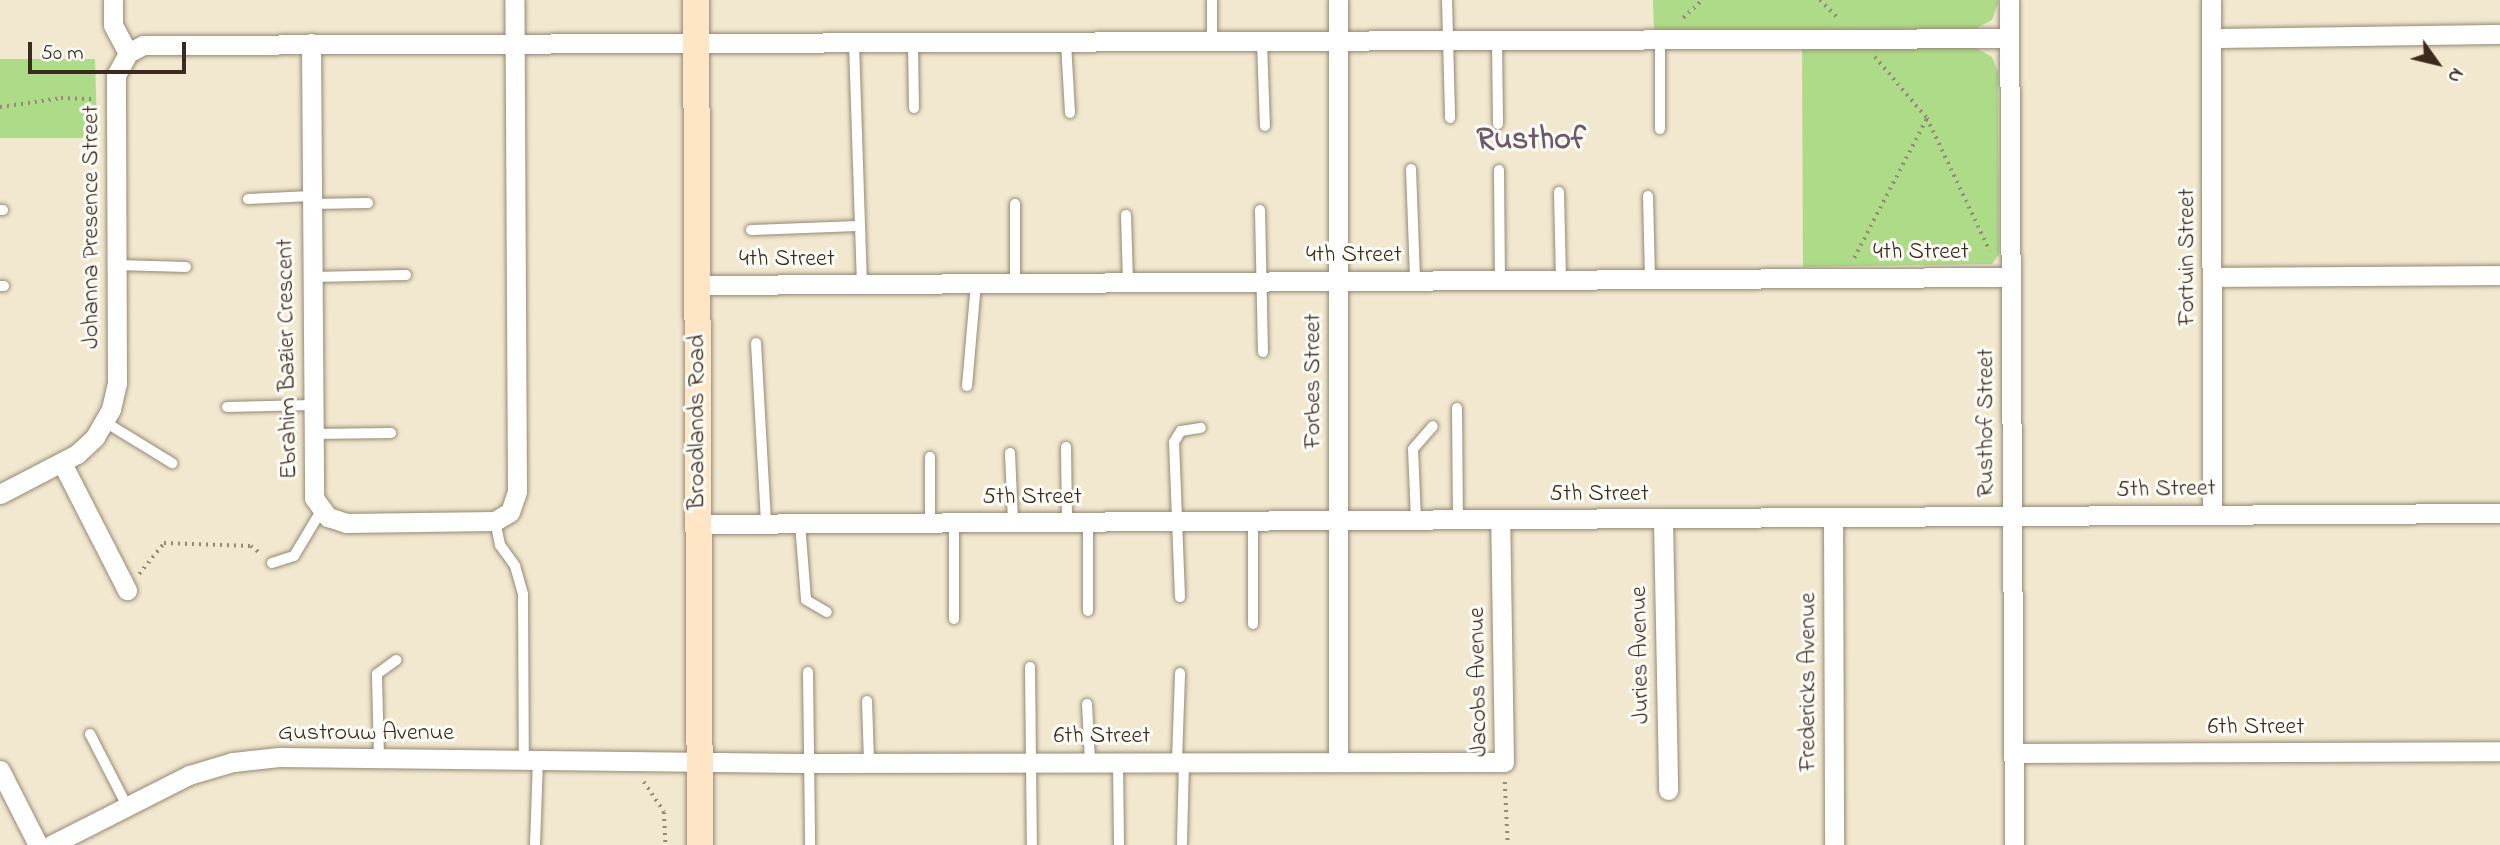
<!DOCTYPE html>
<style>
body{margin:0}
#map{position:relative;width:2500px;height:845px;overflow:hidden;background:#f1e8cf;font-family:"Indie Flower",sans-serif}
div>[style]{position:absolute}
.green>*{inset:0;background:#addb88}
.path>*{height:3.5px;margin-top:-1.75px;transform-origin:0;background:repeating-linear-gradient(90deg,#968976 0 2px,transparent 0 7px)}
.roads{filter:drop-shadow(0 0 2px #968976) drop-shadow(0 0 2px #968976)}
.lane>*{height:10px;margin:-5px;padding:0 5px;transform-origin:5px;border-radius:5px;background:#fff}
.street>*{height:19px;margin:-9.5px;padding:0 9.5px;transform-origin:9.5px;border-radius:9.5px;background:#fff}
.secondary>*{height:26px;margin:-13px;padding:0 13px;transform-origin:13px;border-radius:13px;background:#fee5c5}
span{translate:-50% -50%;white-space:nowrap;text-align:center;line-height:1.15;-webkit-text-stroke:6px #fdfcf7;paint-order:stroke}
.street-label{font-size:24px;color:#3b2a1e}
.district-label{font-size:32px;color:#6f5a6a;font-weight:700}
.north{position:absolute;left:2402px;top:28px;width:70px;height:70px;-webkit-text-stroke:5px #fdfcf7;paint-order:stroke;rotate:124deg;font-size:19px;font-weight:700;line-height:28px;text-align:center;color:#3b2a1e}
.north::after{content:'';display:block;margin:auto;width:24px;height:32px;background:#3b2a1e;clip-path:polygon(50% 0,100% 100%,50% 72%,0 100%)}
.scale{position:absolute;left:28px;top:42px;width:158px;height:32px;box-sizing:border-box;border:4px solid #3b2a1e;border-top:0;padding-left:9px;font-size:21px;line-height:24px;white-space:nowrap;color:#3b2a1e;-webkit-text-stroke:5px #fdfcf7;paint-order:stroke}
</style>
<div id="map">
<div class="green">
<i style="clip-path:polygon(1653px 0,1998px 0,1998px 3px,1992px 20px,1975px 29px,1654px 31px)"></i>
<i style="clip-path:polygon(1802px 47px,1976px 48px,1992px 57px,1998px 72px,1999px 254px,1992px 264px,1803px 267px)"></i>
<i style="clip-path:polygon(0 59px,95px 59px,97px 129px,82px 138px,0 138px)"></i>
</div>
<div class="path">
<i style="left:1820px;top:0;width:27px;rotate:45deg"></i>
<i style="left:1683px;top:18px;width:26px;rotate:-43deg"></i>
<i style="left:1875px;top:57px;width:80px;rotate:49.6deg"></i>
<i style="left:1927px;top:118px;width:147px;rotate:64.7deg"></i>
<i style="left:0;top:107px;width:62px;rotate:-8.4deg"></i>
<i style="left:61px;top:98px;width:35px;rotate:2deg"></i>
<i style="left:1854px;top:258px;width:158px;rotate:-62.5deg"></i>
<i style="left:139px;top:574px;width:40px;rotate:-51deg"></i>
<i style="left:164px;top:543px;width:87px;rotate:2deg"></i>
<i style="left:251px;top:546px;width:13px;rotate:39deg"></i>
<i style="left:644px;top:782px;width:36px;rotate:56deg"></i>
<i style="left:664px;top:812px;width:33px;rotate:87deg"></i>
<i style="left:1505px;top:782px;width:63px;rotate:87.3deg"></i>
</div>
<div class="roads">
<div class="lane">
<i style="left:1447px;top:0;width:118px;rotate:88.5deg"></i>
<i style="left:1212px;top:41px;width:41px;rotate:-90deg"></i>
<i style="left:1497px;top:41px;width:83px;rotate:89.3deg"></i>
<i style="left:1262px;top:42px;width:84px;rotate:88deg"></i>
<i style="left:1066px;top:43px;width:70px;rotate:86.7deg"></i>
<i style="left:854px;top:44px;width:240px;rotate:88.1deg"></i>
<i style="left:913px;top:44px;width:64px;rotate:89.1deg"></i>
<i style="left:1660px;top:129px;width:89px;rotate:-90deg"></i>
<i style="left:1411px;top:169px;width:111px;rotate:87.9deg"></i>
<i style="left:1499px;top:170px;width:110px;rotate:89.5deg"></i>
<i style="left:1559px;top:192px;width:87px;rotate:88.7deg"></i>
<i style="left:1648px;top:196px;width:83px;rotate:88.6deg"></i>
<i style="left:248px;top:199px;width:63px;rotate:-2.7deg"></i>
<i style="left:311px;top:204px;width:57px;rotate:-1deg"></i>
<i style="left:0;top:210px;width:3px"></i>
<i style="left:1260px;top:210px;width:142px;rotate:88.8deg"></i>
<i style="left:1126px;top:215px;width:67px;rotate:88.3deg"></i>
<i style="left:751px;top:230px;width:108px;rotate:-2.1deg"></i>
<i style="left:116px;top:265px;width:70px;rotate:1.6deg"></i>
<i style="left:312px;top:277px;width:94px;rotate:-1.2deg"></i>
<i style="left:1015px;top:283px;width:79px;rotate:-90deg"></i>
<i style="left:0;top:286px;width:4px"></i>
<i style="left:756px;top:343px;width:180px;rotate:86.8deg"></i>
<i style="left:967px;top:386px;width:103px;rotate:-85deg"></i>
<i style="left:227px;top:407px;width:85px;rotate:-1.3deg"></i>
<i style="left:1457px;top:408px;width:112px;rotate:89.5deg"></i>
<i style="left:105px;top:422px;width:79px;rotate:31.5deg"></i>
<i style="left:312px;top:434px;width:79px;rotate:-0.7deg"></i>
<i style="left:1066px;top:447px;width:76px;rotate:89.2deg"></i>
<i style="left:1010px;top:453px;width:70px;rotate:87.5deg"></i>
<i style="left:1416px;top:520px;width:71px;rotate:-92.4deg"></i>
<i style="left:1413px;top:449px;width:30px;rotate:-49deg"></i>
<i style="left:495px;top:521px;width:25px;rotate:78deg"></i>
<i style="left:500px;top:545px;width:26px;rotate:54deg"></i>
<i style="left:515px;top:566px;width:29px;rotate:74deg"></i>
<i style="left:523px;top:594px;width:165px;rotate:89.7deg"></i>
<i style="left:1088px;top:522px;width:89px;rotate:90deg"></i>
<i style="left:800px;top:523px;width:77px;rotate:85.5deg"></i>
<i style="left:806px;top:600px;width:24px;rotate:30deg"></i>
<i style="left:930px;top:523px;width:66px;rotate:-90deg"></i>
<i style="left:272px;top:563px;width:23px;rotate:-18deg"></i>
<i style="left:294px;top:556px;width:52px;rotate:-59deg"></i>
<i style="left:1180px;top:597px;width:155px;rotate:-92.2deg"></i>
<i style="left:1174px;top:442px;width:13px;rotate:-58deg"></i>
<i style="left:1181px;top:431px;width:20px;rotate:-9deg"></i>
<i style="left:954px;top:619px;width:96px;rotate:-90deg"></i>
<i style="left:1253px;top:624px;width:102px;rotate:-90deg"></i>
<i style="left:1030px;top:667px;width:178px;rotate:89.4deg"></i>
<i style="left:808px;top:672px;width:173px;rotate:89.3deg"></i>
<i style="left:867px;top:701px;width:61px;rotate:88.1deg"></i>
<i style="left:1087px;top:704px;width:57px;rotate:87deg"></i>
<i style="left:90px;top:734px;width:81px;rotate:62.8deg"></i>
<i style="left:379px;top:758px;width:84px;rotate:-91.4deg"></i>
<i style="left:377px;top:674px;width:24px;rotate:-36deg"></i>
<i style="left:1177px;top:761px;width:88px;rotate:-88deg"></i>
<i style="left:1118px;top:762px;width:83px;rotate:89.3deg"></i>
<i style="left:1182px;top:843px;width:82px;rotate:-88.6deg"></i>
<i style="left:535px;top:845px;width:86px;rotate:-88deg"></i>
</div>
<div class="street">
<i style="left:113px;top:0;width:25px;rotate:90deg"></i>
<i style="left:113px;top:25px;width:32px;rotate:62deg"></i>
<i style="left:2009px;top:0;width:845px;rotate:89.66deg"></i>
<i style="left:2211px;top:0;width:513px;rotate:89.89deg"></i>
<i style="left:2211px;top:38px;width:289px;rotate:-0.8deg"></i>
<i style="left:311px;top:43px;width:455px;rotate:89.6deg"></i>
<i style="left:314px;top:498px;width:24px;rotate:54deg"></i>
<i style="left:328px;top:517px;width:19px;rotate:18deg"></i>
<i style="left:346px;top:523px;width:149px;rotate:-0.8deg"></i>
<i style="left:495px;top:521px;width:17px;rotate:-31deg"></i>
<i style="left:510px;top:512px;width:21px;rotate:-71deg"></i>
<i style="left:517px;top:492px;width:492px;rotate:-90.3deg"></i>
<i style="left:2213px;top:277px;width:287px;rotate:-0.4deg"></i>
<i style="left:698px;top:285px;width:1313px;rotate:-0.35deg"></i>
<i style="left:62px;top:463px;width:143px;rotate:62.9deg"></i>
<i style="left:0;top:494px;width:87px;rotate:-27.5deg"></i>
<i style="left:77px;top:454px;width:25px;rotate:-43deg"></i>
<i style="left:95px;top:437px;width:32px;rotate:-60deg"></i>
<i style="left:111px;top:409px;width:27px;rotate:-77deg"></i>
<i style="left:117px;top:383px;width:308px;rotate:-90.2deg"></i>
<i style="left:116px;top:75px;width:25px;rotate:-61deg"></i>
<i style="left:128px;top:53px;width:17px;rotate:-28deg"></i>
<i style="left:143px;top:45px;width:1866px;rotate:-0.21deg"></i>
<i style="left:1833px;top:518px;width:327px;rotate:89.8deg"></i>
<i style="left:1663px;top:520px;width:270px;rotate:88.9deg"></i>
<i style="left:698px;top:524px;width:1802px;rotate:-0.35deg"></i>
<i style="left:2013px;top:753px;width:487px;rotate:-0.2deg"></i>
<i style="left:1338px;top:761px;width:761px;rotate:-90deg"></i>
<i style="left:0;top:770px;width:84px;rotate:63.1deg"></i>
<i style="left:51px;top:845px;width:155px;rotate:-26.9deg"></i>
<i style="left:189px;top:775px;width:46px;rotate:-16.5deg"></i>
<i style="left:233px;top:762px;width:46px;rotate:-6.2deg"></i>
<i style="left:279px;top:757px;width:528px;rotate:0.65deg"></i>
<i style="left:807px;top:763px;width:697px;rotate:-0.08deg"></i>
<i style="left:1504px;top:762px;width:243px;rotate:-90.9deg"></i>
</div>
<div class="secondary">
<i style="left:696px;top:0;width:845px;rotate:89.73deg"></i>
</div>
</div>
<div class="street-label">
<span style="left:92px;top:227px;rotate:-90deg">Johanna Presence Street</span>
<span style="left:1921px;top:253px">4th Street</span>
<span style="left:1354px;top:256px">4th Street</span>
<span style="left:2188px;top:257px;rotate:-90deg">Fortuin Street</span>
<span style="left:787px;top:260px">4th Street</span>
<span style="left:288px;top:359px;rotate:-91deg">Ebrahim Bazier Crescent</span>
<span style="left:1314px;top:381px;rotate:-90deg">Forbes Street</span>
<span style="left:698px;top:422px;rotate:-90deg">Broadlands Road</span>
<span style="left:1987px;top:423px;rotate:-90deg">Rusthof Street</span>
<span style="left:2166px;top:490px;rotate:-1deg">5th Street</span>
<span style="left:1599px;top:495px">5th Street</span>
<span style="left:1032px;top:498px">5th Street</span>
<span style="left:1641px;top:655px;rotate:-91deg">Juries Avenue</span>
<span style="left:1479px;top:682px;rotate:-91deg">Jacobs Avenue</span>
<span style="left:1809px;top:682px;rotate:-90deg">Fredericks Avenue</span>
<span style="left:2256px;top:728px">6th Street</span>
<span style="left:366px;top:734px">Gustrouw Avenue</span>
<span style="left:1102px;top:737px">6th Street</span>
</div>
<div class="district-label">
<span style="left:1531px;top:141px">Rusthof</span>
</div>
<div class="north">N</div>
<div class="scale">50 m</div>
</div>
